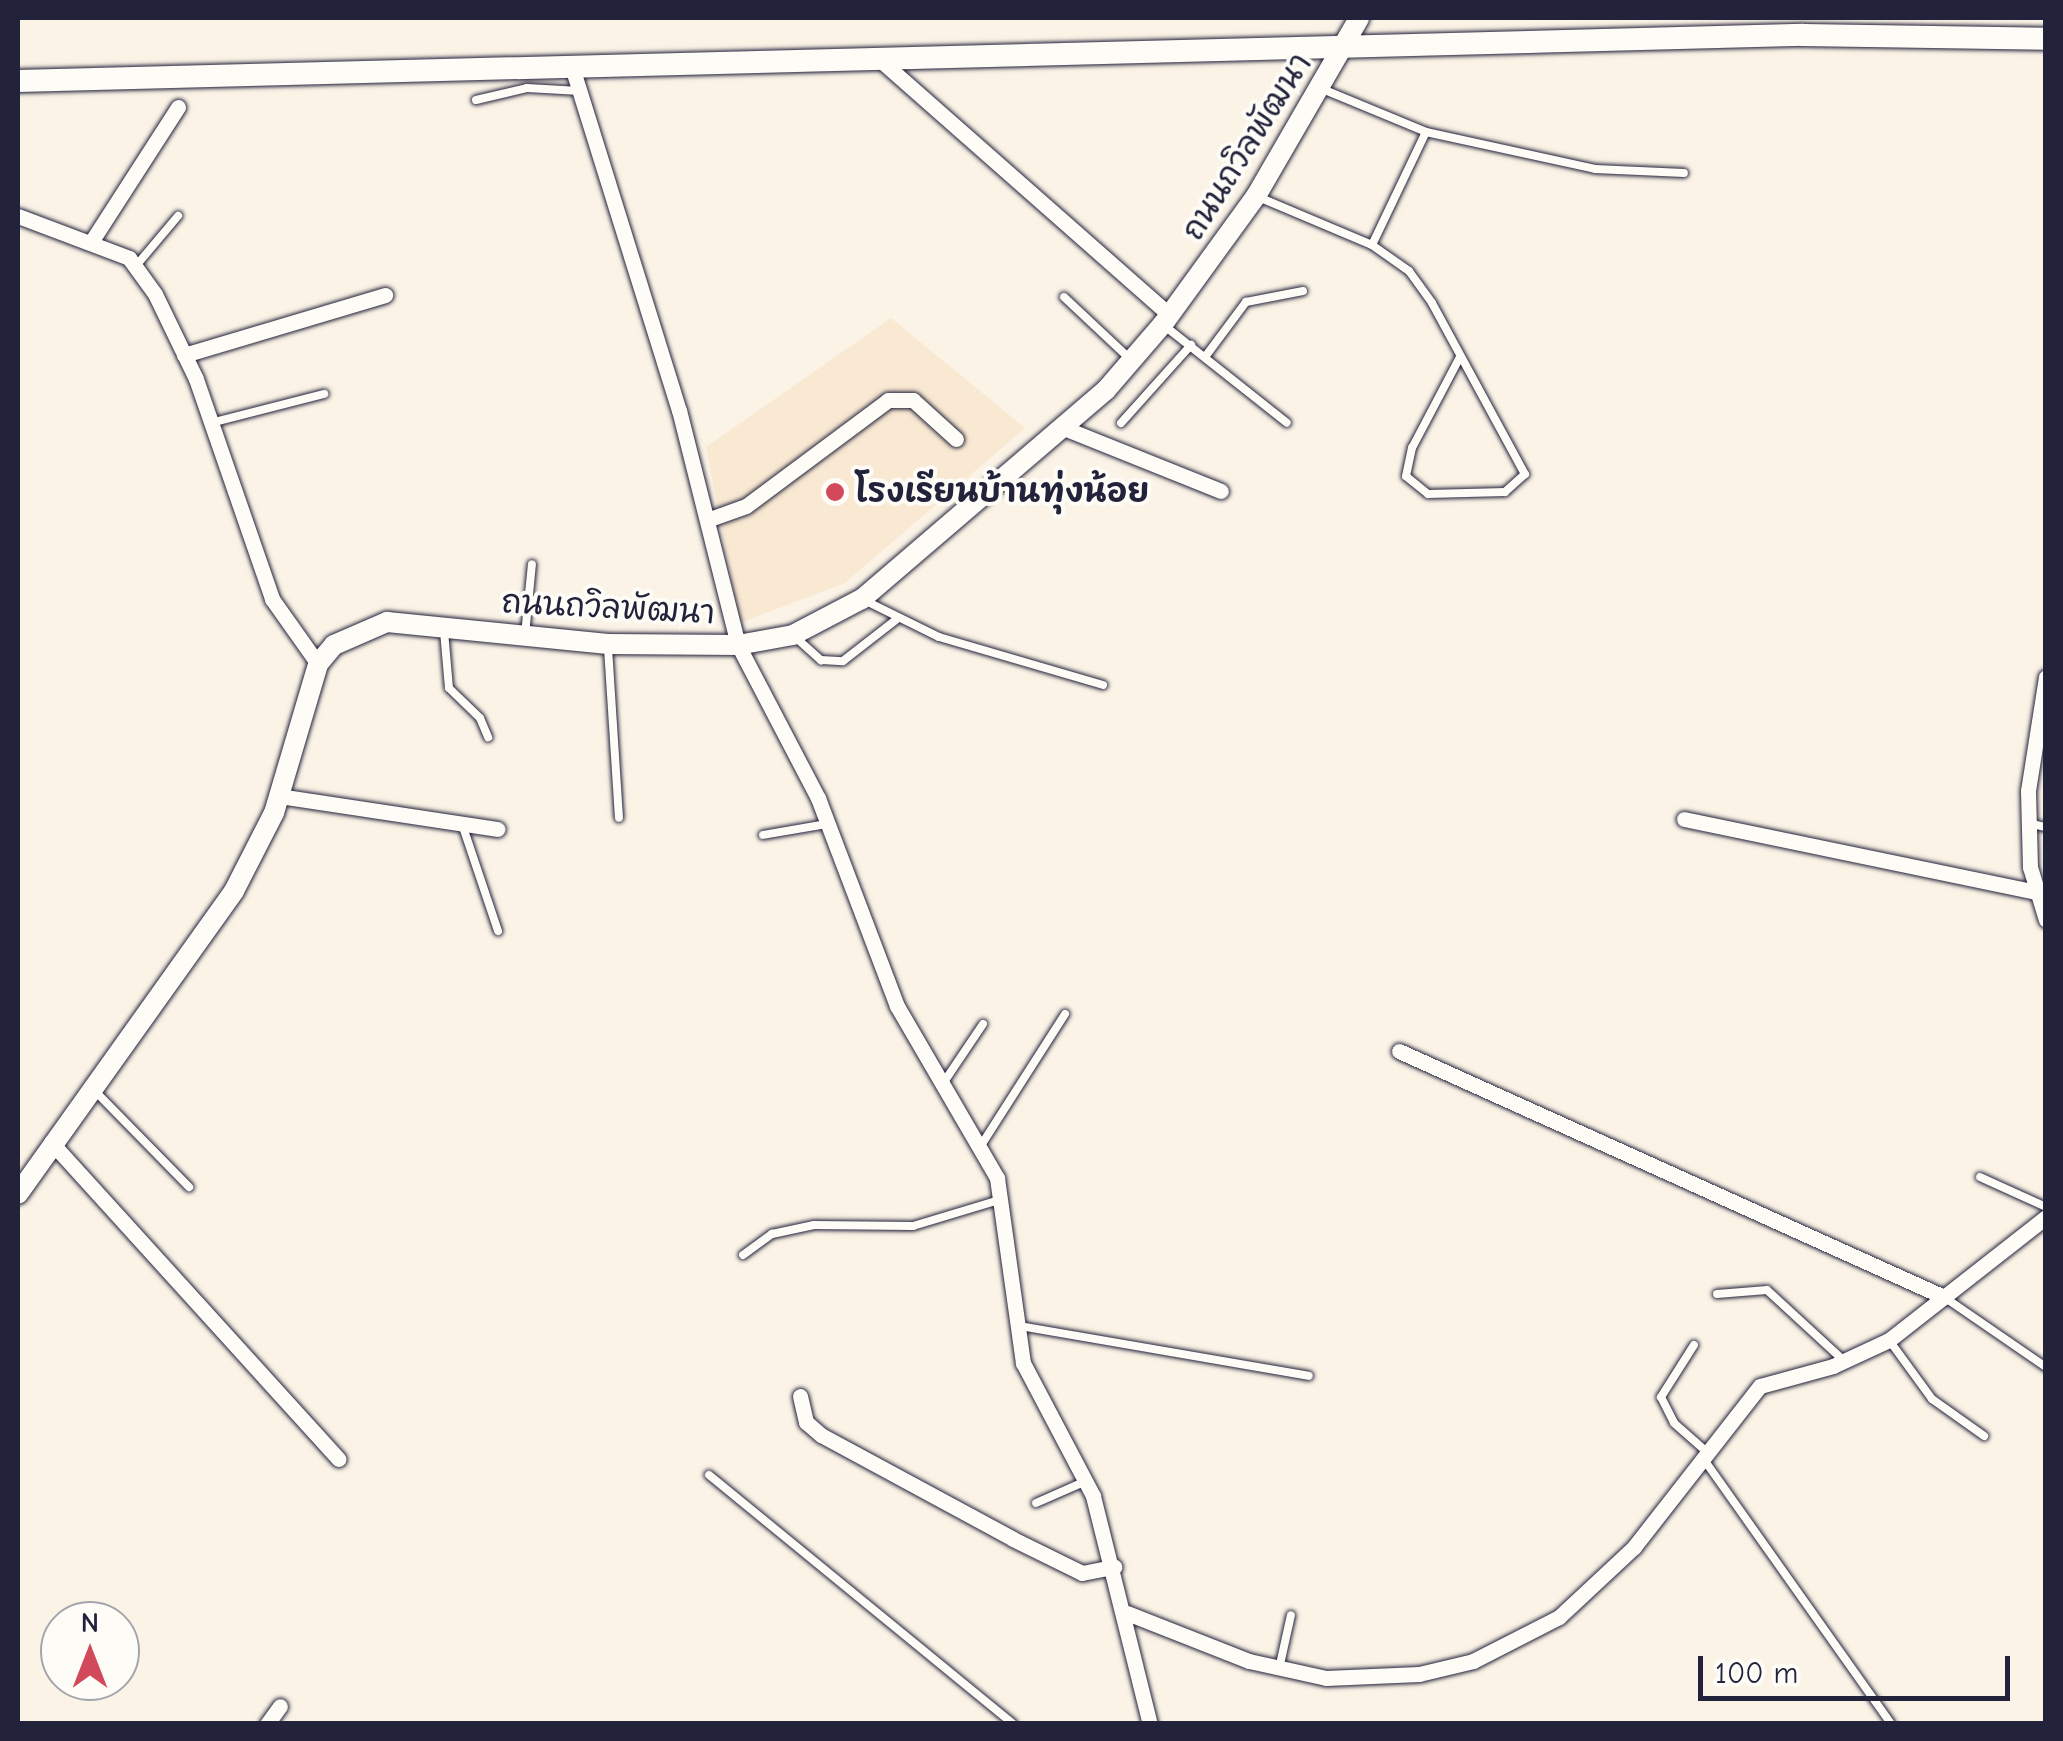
<!DOCTYPE html>
<meta charset="utf-8">
<style>
body{margin:0}
#map{position:relative;width:2063px;height:1741px;overflow:hidden;background:#fbf3e6;font-family:"Comic Neue","Playpen Sans Thai",sans-serif}
div>[style]{position:absolute}
.built>*{inset:0;background:#f9e9d2}
.roads{filter:drop-shadow(0 0 2px #22223b) drop-shadow(0 0 2px #22223b)}
.service>*{height:8px;margin:-4px;padding:0 4px;transform-origin:4px;border-radius:4px;background:#fdfcf7}
.minor>*{height:15px;margin:-7.5px;padding:0 7.5px;transform-origin:7.5px;border-radius:7.5px;background:#fdfcf7}
.tertiary>*{height:20px;margin:-10px;padding:0 10px;transform-origin:10px;border-radius:10px;background:#fdfcf7}
.secondary>*{height:22px;margin:-11px;padding:0 11px;transform-origin:11px;border-radius:11px;background:#fdfcf7}
.dots>*{width:28px;height:28px;translate:-50% -50%;box-sizing:border-box;border:5px solid #fdfcf7;border-radius:50%}
span{translate:-50% -50%;white-space:nowrap;text-align:center;line-height:1.15;-webkit-text-stroke:8px #fdfcf7;paint-order:stroke}
.street-label{font-size:32px;color:#22223b}
.poi-label{font-size:32px;color:#22223b;font-weight:700}
.left{translate:0 -50%;text-align:left}
.frame{position:absolute;inset:0;border:20px solid #22223b;pointer-events:none}
.north{position:absolute;left:40px;top:1601px;width:100px;height:100px;box-sizing:border-box;background:#fdfcf7;border:2px solid #a5a5ac;border-radius:50%;rotate:0deg;font-size:28px;font-weight:700;line-height:40px;text-align:center;color:#22223b}
.north::after{content:'';display:block;margin:auto;width:35px;height:45px;background:#d1495b;clip-path:polygon(50% 0,100% 100%,50% 72%,0 100%)}
.scale{position:absolute;left:1698px;top:1656px;width:312px;height:45px;box-sizing:border-box;border:5px solid #22223b;border-top:0;padding-left:12px;font-size:30px;line-height:35px;white-space:nowrap;color:#22223b;-webkit-text-stroke:8px #fdfcf7;paint-order:stroke}
</style>
<div id="map">
<div class="built">
<i style="clip-path:polygon(891px 318px,1025px 428px,845px 583px,740px 623px,706px 447px)"></i>
</div>
<div class="roads">
<div class="service">
<i style="left:1320px;top:88px;width:115px;rotate:22.5deg"></i>
<i style="left:1426px;top:132px;width:173px;rotate:12.3deg"></i>
<i style="left:1595px;top:169px;width:89px;rotate:2.6deg"></i>
<i style="left:476px;top:100px;width:52px;rotate:-13.2deg"></i>
<i style="left:527px;top:88px;width:53px;rotate:3.2deg"></i>
<i style="left:1256px;top:196px;width:126px;rotate:22.9deg"></i>
<i style="left:1372px;top:245px;width:45px;rotate:35.1deg"></i>
<i style="left:1409px;top:271px;width:39px;rotate:54deg"></i>
<i style="left:1432px;top:303px;width:195px;rotate:61.5deg"></i>
<i style="left:1525px;top:474px;width:27px;rotate:138deg"></i>
<i style="left:1505px;top:492px;width:77px;rotate:178.5deg"></i>
<i style="left:1428px;top:494px;width:28px;rotate:-141deg"></i>
<i style="left:1406px;top:476px;width:29px;rotate:-78deg"></i>
<i style="left:1412px;top:448px;width:103px;rotate:-62.2deg"></i>
<i style="left:1372px;top:245px;width:125px;rotate:-64.5deg"></i>
<i style="left:135px;top:267px;width:67px;rotate:-49.9deg"></i>
<i style="left:1064px;top:297px;width:91px;rotate:43.2deg"></i>
<i style="left:1166px;top:327px;width:154px;rotate:38.4deg"></i>
<i style="left:1205px;top:357px;width:69px;rotate:-53.3deg"></i>
<i style="left:1246px;top:302px;width:58px;rotate:-10.9deg"></i>
<i style="left:211px;top:423px;width:117px;rotate:-14.4deg"></i>
<i style="left:1121px;top:423px;width:105px;rotate:-48.1deg"></i>
<i style="left:866px;top:601px;width:81px;rotate:26.3deg"></i>
<i style="left:939px;top:637px;width:171px;rotate:16.3deg"></i>
<i style="left:444px;top:631px;width:57px;rotate:85deg"></i>
<i style="left:449px;top:688px;width:43px;rotate:44.1deg"></i>
<i style="left:480px;top:718px;width:21px;rotate:67deg"></i>
<i style="left:525px;top:635px;width:71px;rotate:-84.4deg"></i>
<i style="left:793px;top:635px;width:38px;rotate:42deg"></i>
<i style="left:821px;top:660px;width:22px;rotate:3deg"></i>
<i style="left:843px;top:661px;width:68px;rotate:-37.9deg"></i>
<i style="left:608px;top:648px;width:170px;rotate:86.3deg"></i>
<i style="left:2028px;top:823px;width:18px;rotate:13deg"></i>
<i style="left:462px;top:824px;width:113px;rotate:71.4deg"></i>
<i style="left:763px;top:835px;width:65px;rotate:-9.8deg"></i>
<i style="left:944px;top:1082px;width:70px;rotate:-56.1deg"></i>
<i style="left:94px;top:1090px;width:136px;rotate:45.6deg"></i>
<i style="left:980px;top:1147px;width:158px;rotate:-57.4deg"></i>
<i style="left:1980px;top:1177px;width:72px;rotate:24.4deg"></i>
<i style="left:743px;top:1255px;width:36px;rotate:-36deg"></i>
<i style="left:772px;top:1234px;width:43px;rotate:-12.1deg"></i>
<i style="left:814px;top:1225px;width:99px;rotate:0.6deg"></i>
<i style="left:913px;top:1226px;width:90px;rotate:-16.8deg"></i>
<i style="left:1717px;top:1294px;width:50px;rotate:-4.6deg"></i>
<i style="left:1767px;top:1290px;width:103px;rotate:42.6deg"></i>
<i style="left:1944px;top:1297px;width:124px;rotate:34.5deg"></i>
<i style="left:1020px;top:1326px;width:293px;rotate:9.8deg"></i>
<i style="left:1889px;top:1340px;width:73px;rotate:53.9deg"></i>
<i style="left:1932px;top:1399px;width:64px;rotate:35.4deg"></i>
<i style="left:1694px;top:1345px;width:62px;rotate:122.4deg"></i>
<i style="left:1661px;top:1397px;width:29px;rotate:63deg"></i>
<i style="left:1674px;top:1423px;width:45px;rotate:41.4deg"></i>
<i style="left:1705px;top:1461px;width:322px;rotate:54.7deg"></i>
<i style="left:709px;top:1475px;width:393px;rotate:39.3deg"></i>
<i style="left:1036px;top:1503px;width:55px;rotate:-23.7deg"></i>
<i style="left:1279px;top:1669px;width:55px;rotate:-77.5deg"></i>
</div>
<div class="minor">
<i style="left:878px;top:58px;width:389px;rotate:41.4deg"></i>
<i style="left:572px;top:67px;width:359px;rotate:72.7deg"></i>
<i style="left:679px;top:410px;width:242px;rotate:75.9deg"></i>
<i style="left:738px;top:645px;width:173px;rotate:62.4deg"></i>
<i style="left:818px;top:798px;width:222px;rotate:69.2deg"></i>
<i style="left:897px;top:1006px;width:199px;rotate:59.8deg"></i>
<i style="left:997px;top:1178px;width:187px;rotate:82deg"></i>
<i style="left:1023px;top:1363px;width:150px;rotate:62.2deg"></i>
<i style="left:1093px;top:1496px;width:235px;rotate:76deg"></i>
<i style="left:18px;top:216px;width:119px;rotate:20.7deg"></i>
<i style="left:129px;top:258px;width:44px;rotate:54.2deg"></i>
<i style="left:155px;top:294px;width:94px;rotate:64.2deg"></i>
<i style="left:196px;top:379px;width:233px;rotate:70.9deg"></i>
<i style="left:272px;top:599px;width:80px;rotate:54.7deg"></i>
<i style="left:93px;top:239px;width:157px;rotate:-57.2deg"></i>
<i style="left:184px;top:355px;width:210px;rotate:-16.6deg"></i>
<i style="left:1064px;top:428px;width:169px;rotate:21.9deg"></i>
<i style="left:707px;top:520px;width:41px;rotate:-19.7deg"></i>
<i style="left:746px;top:506px;width:177px;rotate:-36.7deg"></i>
<i style="left:888px;top:400px;width:25px"></i>
<i style="left:913px;top:400px;width:58px;rotate:42.2deg"></i>
<i style="left:2046px;top:677px;width:115px;rotate:99deg"></i>
<i style="left:2028px;top:791px;width:76px;rotate:88.5deg"></i>
<i style="left:2030px;top:867px;width:55px;rotate:73.2deg"></i>
<i style="left:279px;top:796px;width:221px;rotate:8.6deg"></i>
<i style="left:1684px;top:819px;width:359px;rotate:11.7deg"></i>
<i style="left:1399px;top:1051px;width:598px;rotate:24.29deg"></i>
<i style="left:51px;top:1142px;width:428px;rotate:47.8deg"></i>
<i style="left:800px;top:1396px;width:27px;rotate:77deg"></i>
<i style="left:806px;top:1422px;width:20px;rotate:41deg"></i>
<i style="left:821px;top:1435px;width:218px;rotate:28.4deg"></i>
<i style="left:1013px;top:1539px;width:77px;rotate:26.2deg"></i>
<i style="left:1082px;top:1573px;width:33px;rotate:-11deg"></i>
<i style="left:1127px;top:1613px;width:131px;rotate:21.5deg"></i>
<i style="left:1249px;top:1661px;width:79px;rotate:12.4deg"></i>
<i style="left:1326px;top:1678px;width:93px;rotate:-2.5deg"></i>
<i style="left:1419px;top:1674px;width:56px;rotate:-13.5deg"></i>
<i style="left:1473px;top:1661px;width:97px;rotate:-27.1deg"></i>
<i style="left:1559px;top:1617px;width:103px;rotate:-43deg"></i>
<i style="left:1634px;top:1547px;width:204px;rotate:-52deg"></i>
<i style="left:1760px;top:1386px;width:76px;rotate:-15.3deg"></i>
<i style="left:1833px;top:1366px;width:62px;rotate:-24.9deg"></i>
<i style="left:1889px;top:1340px;width:199px;rotate:-38.1deg"></i>
<i style="left:267px;top:1724px;width:22px;rotate:-54deg"></i>
</div>
<div class="tertiary">
<i style="left:18px;top:1194px;width:372px;rotate:-54.5deg"></i>
<i style="left:234px;top:891px;width:88px;rotate:-62.9deg"></i>
<i style="left:274px;top:813px;width:155px;rotate:-73.5deg"></i>
<i style="left:318px;top:664px;width:25px;rotate:-50deg"></i>
<i style="left:334px;top:645px;width:58px;rotate:-23.5deg"></i>
<i style="left:387px;top:622px;width:222px;rotate:5.7deg"></i>
<i style="left:608px;top:644px;width:130px;rotate:0.4deg"></i>
<i style="left:738px;top:645px;width:56px;rotate:-10.3deg"></i>
<i style="left:793px;top:635px;width:78px;rotate:-27.6deg"></i>
<i style="left:862px;top:599px;width:321px;rotate:-40.6deg"></i>
<i style="left:1106px;top:390px;width:87px;rotate:-49.2deg"></i>
<i style="left:1163px;top:324px;width:158px;rotate:-54deg"></i>
<i style="left:1256px;top:196px;width:206px;rotate:-59.9deg"></i>
</div>
<div class="secondary">
<i style="left:18px;top:81px;width:1786px;rotate:-1.48deg"></i>
<i style="left:1803px;top:35px;width:243px;rotate:0.9deg"></i>
</div>
</div>
<div class="dots">
<i style="left:835px;top:492px;background:#d1495b"></i>
</div>
<div class="street-label">
<span style="left:1247px;top:147px;rotate:-58deg">ถนนถวิลพัฒนา</span>
<span style="left:608px;top:608px;rotate:3deg">ถนนถวิลพัฒนา</span>
</div>
<div class="poi-label">
<span class="left" style="left:855px;top:492px">โรงเรียนบ้านทุ่งน้อย</span>
</div>
<div class="frame"></div>
<div class="north">N</div>
<div class="scale">100 m</div>
</div>
